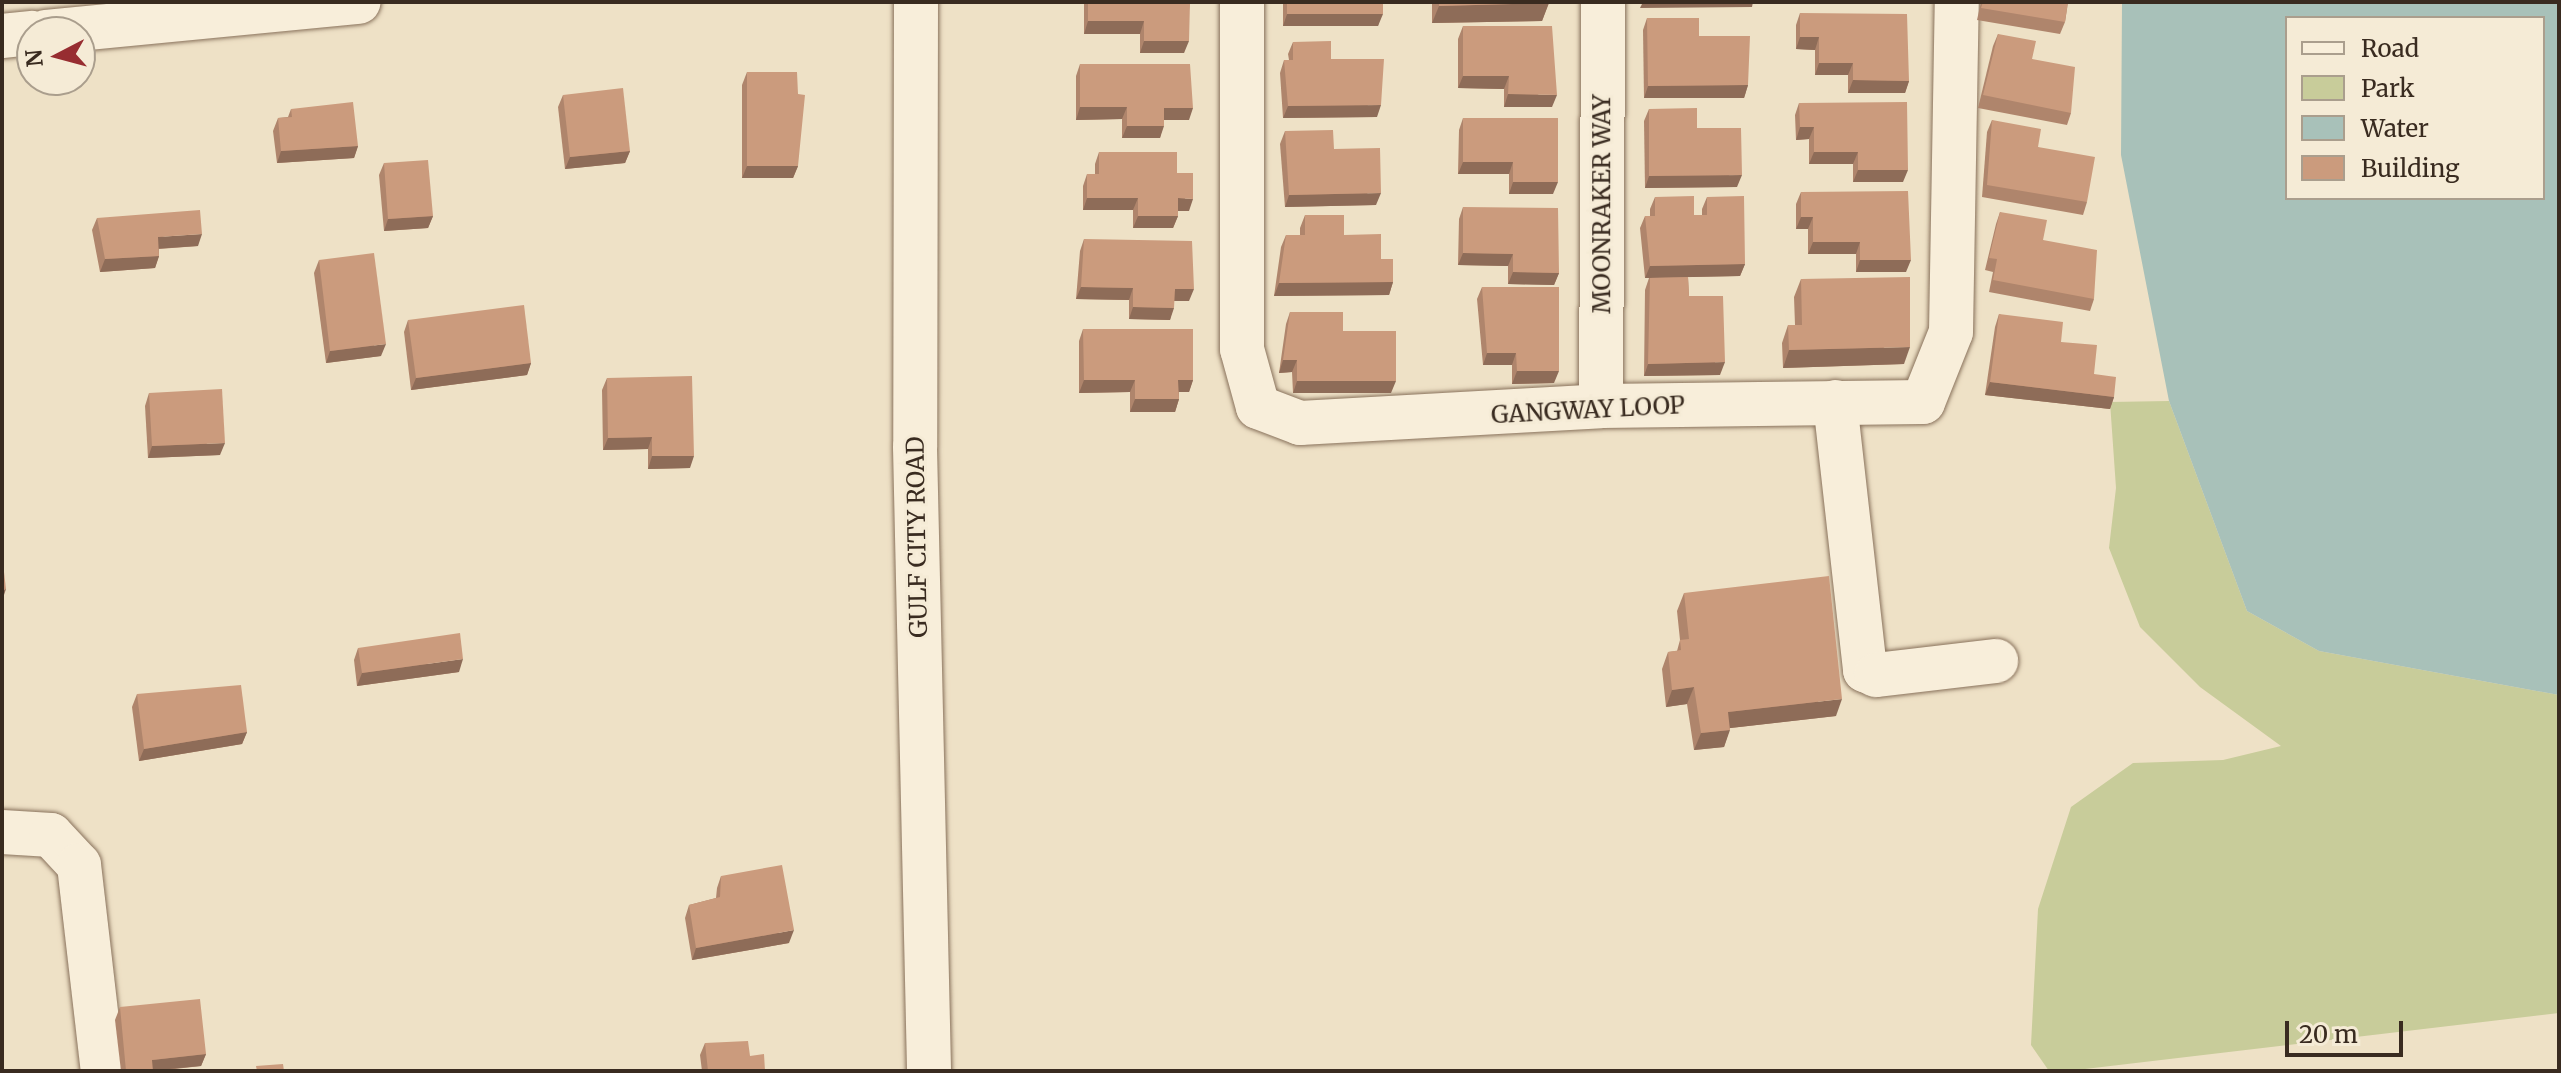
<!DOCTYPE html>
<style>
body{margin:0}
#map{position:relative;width:2561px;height:1073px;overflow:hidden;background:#eee1c6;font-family:Merriweather,serif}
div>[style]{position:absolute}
.green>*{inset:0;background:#c8cc9a}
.water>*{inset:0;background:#a8c1b9}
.roads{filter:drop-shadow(0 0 2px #89725c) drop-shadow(0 0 2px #89725c)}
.minor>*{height:44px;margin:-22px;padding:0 22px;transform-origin:22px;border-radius:22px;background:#f8eeda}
.wall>*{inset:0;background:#af856c}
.shaded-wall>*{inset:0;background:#8e6c58}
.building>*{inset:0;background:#cb9b7d}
span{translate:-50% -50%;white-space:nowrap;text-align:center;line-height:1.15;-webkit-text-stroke:6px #f5ebd6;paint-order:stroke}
.street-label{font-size:24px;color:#392b20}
.frame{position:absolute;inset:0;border:4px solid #392b20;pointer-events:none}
.legend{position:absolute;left:2285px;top:16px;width:260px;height:184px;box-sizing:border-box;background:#f5ebd6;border:2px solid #aa9e8d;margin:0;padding:10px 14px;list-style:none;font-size:24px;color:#392b20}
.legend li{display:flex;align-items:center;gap:16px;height:40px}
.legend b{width:40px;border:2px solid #aa9e8d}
.north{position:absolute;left:16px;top:16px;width:80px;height:80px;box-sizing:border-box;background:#f5ebd6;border:2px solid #aa9e8d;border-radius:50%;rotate:264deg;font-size:22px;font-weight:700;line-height:32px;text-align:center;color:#392b20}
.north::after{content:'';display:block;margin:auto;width:28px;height:36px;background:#972d31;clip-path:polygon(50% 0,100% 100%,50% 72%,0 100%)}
.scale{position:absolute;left:2285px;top:1021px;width:118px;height:36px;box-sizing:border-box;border:4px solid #392b20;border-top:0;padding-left:10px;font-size:24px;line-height:28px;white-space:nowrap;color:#392b20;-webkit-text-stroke:6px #f5ebd6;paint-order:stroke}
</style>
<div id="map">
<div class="green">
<i style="clip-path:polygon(2169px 401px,2247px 611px,2319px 651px,2559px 695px,2559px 1013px,2068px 1071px,2049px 1071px,2031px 1045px,2038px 909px,2071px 807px,2133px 763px,2223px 760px,2281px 746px,2200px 687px,2140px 627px,2109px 548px,2116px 488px,2110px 402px)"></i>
</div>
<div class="water">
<i style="clip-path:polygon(evenodd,2122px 2px,2559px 2px,2559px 695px,2319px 651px,2247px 611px,2169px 401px,2121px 155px,2122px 2px,2287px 18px,2543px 18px,2543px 198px,2287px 198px,2287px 18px)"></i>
</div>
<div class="roads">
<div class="minor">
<i style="left:916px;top:2px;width:445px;rotate:90.1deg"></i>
<i style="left:915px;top:447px;width:624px;rotate:88.71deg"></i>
<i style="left:1242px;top:2px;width:347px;rotate:90deg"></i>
<i style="left:1242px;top:349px;width:60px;rotate:74.6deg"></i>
<i style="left:1258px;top:407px;width:45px;rotate:20.9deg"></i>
<i style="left:1300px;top:423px;width:301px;rotate:-3.2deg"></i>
<i style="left:1601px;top:406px;width:322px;rotate:-0.7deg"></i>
<i style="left:1923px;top:402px;width:75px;rotate:-68.2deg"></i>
<i style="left:1951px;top:332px;width:330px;rotate:-89deg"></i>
<i style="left:46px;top:32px;width:314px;rotate:-5.5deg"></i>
<i style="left:2px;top:36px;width:30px;rotate:-6deg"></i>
<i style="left:1835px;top:402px;width:270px;rotate:83.6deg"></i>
<i style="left:1865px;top:670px;width:12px;rotate:24deg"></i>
<i style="left:1876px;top:675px;width:121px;rotate:-6.7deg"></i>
<i style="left:1601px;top:406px;width:404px;rotate:-89.7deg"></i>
<i style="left:2px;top:832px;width:49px;rotate:3.5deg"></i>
<i style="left:51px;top:835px;width:41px;rotate:47deg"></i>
<i style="left:79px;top:865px;width:207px;rotate:83.4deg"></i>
</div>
</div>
<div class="wall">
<i style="clip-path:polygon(1084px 2px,1190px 2px,1184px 53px,1140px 53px,1140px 34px,1084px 34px)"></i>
<i style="clip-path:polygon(1283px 2px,1383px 2px,1378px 26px,1283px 26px)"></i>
<i style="clip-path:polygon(1432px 2px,1549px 2px,1542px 21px,1432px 23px)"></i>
<i style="clip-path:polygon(1981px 2px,2068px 2px,2065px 22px,2060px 34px,1977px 20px)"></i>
<i style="clip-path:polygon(1800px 13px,1909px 81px,1905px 93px,1848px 93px,1848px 75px,1815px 75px,1815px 50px,1796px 49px,1796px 25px)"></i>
<i style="clip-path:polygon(1647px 18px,1699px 36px,1748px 85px,1744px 98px,1644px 98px,1643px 30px)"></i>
<i style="clip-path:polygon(1463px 26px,1552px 107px,1504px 107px,1504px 89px,1458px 88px,1458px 39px)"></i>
<i style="clip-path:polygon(1998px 34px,2032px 59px,2071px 113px,2067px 125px,1978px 108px,1993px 46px)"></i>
<i style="clip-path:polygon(1293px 42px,1331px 59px,1377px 117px,1283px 118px,1280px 73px,1284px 60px,1289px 60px,1288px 54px)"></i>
<i style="clip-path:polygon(1080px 64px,1189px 120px,1164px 120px,1160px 138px,1122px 138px,1122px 119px,1076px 120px,1076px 76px)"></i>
<i style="clip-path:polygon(747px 72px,798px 166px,793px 178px,742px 178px,742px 85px)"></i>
<i style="clip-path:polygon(563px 95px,630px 151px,625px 163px,565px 169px,558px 107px)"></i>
<i style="clip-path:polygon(1799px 103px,1903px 182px,1853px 182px,1853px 164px,1809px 164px,1809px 139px,1796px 140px,1795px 115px)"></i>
<i style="clip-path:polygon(291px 109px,358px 146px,354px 158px,277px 163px,273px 131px,278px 118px,288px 117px)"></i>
<i style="clip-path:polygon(1649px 109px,1697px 128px,1737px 187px,1645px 188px,1644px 121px)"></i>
<i style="clip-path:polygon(1463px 118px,1553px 194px,1509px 194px,1509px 174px,1458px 174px,1459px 130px)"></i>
<i style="clip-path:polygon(1992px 120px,2038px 147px,2087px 202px,2083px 215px,1982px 197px,1987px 132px)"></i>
<i style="clip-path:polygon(1285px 131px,1334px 149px,1376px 205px,1285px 207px,1280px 144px)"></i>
<i style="clip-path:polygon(1099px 152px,1177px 173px,1189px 211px,1178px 211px,1178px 216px,1173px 228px,1133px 228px,1133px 210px,1083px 210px,1083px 186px,1087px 174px,1095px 174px,1095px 164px)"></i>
<i style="clip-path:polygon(384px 163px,433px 216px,428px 228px,384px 231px,379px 175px)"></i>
<i style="clip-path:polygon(1801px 192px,1906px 272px,1856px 272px,1856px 254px,1808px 254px,1808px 229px,1796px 229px,1796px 204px)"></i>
<i style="clip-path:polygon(1655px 197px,1694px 215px,1702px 215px,1702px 209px,1707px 197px,1745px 264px,1740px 276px,1688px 277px,1689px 296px,1720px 375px,1644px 376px,1645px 290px,1649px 278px,1645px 278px,1640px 228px,1645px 216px,1650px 216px,1650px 209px)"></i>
<i style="clip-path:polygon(1463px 207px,1559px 273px,1554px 285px,1508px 284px,1508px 266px,1458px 265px,1459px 219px)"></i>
<i style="clip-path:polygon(2000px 212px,2043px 240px,2094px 299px,2090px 311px,1989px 292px,1993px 272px,1985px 270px,1996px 224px)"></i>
<i style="clip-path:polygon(1305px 215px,1344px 235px,1381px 259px,1393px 282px,1389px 295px,1274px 296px,1281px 247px,1286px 235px,1300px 235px,1300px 228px)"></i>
<i style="clip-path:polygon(97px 218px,198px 246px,159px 249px,159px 256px,155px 268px,100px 272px,92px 230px)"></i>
<i style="clip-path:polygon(1084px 239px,1189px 301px,1174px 301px,1170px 320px,1129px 319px,1129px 300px,1076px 299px,1080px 251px)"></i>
<i style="clip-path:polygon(319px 260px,381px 356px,326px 363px,314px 273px)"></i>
<i style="clip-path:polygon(1801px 279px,1904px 364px,1783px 368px,1782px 343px,1788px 325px,1795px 325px,1794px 297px)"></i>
<i style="clip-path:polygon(1482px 287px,1554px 383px,1512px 384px,1512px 365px,1483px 365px,1477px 299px)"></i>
<i style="clip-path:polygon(1290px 312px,1343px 331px,1391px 393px,1293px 393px,1292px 372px,1279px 373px,1286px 324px)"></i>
<i style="clip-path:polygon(1999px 314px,2061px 342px,2094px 374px,2114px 397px,2110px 409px,1985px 395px,1995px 327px)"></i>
<i style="clip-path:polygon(408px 320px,531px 363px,527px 375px,411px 390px,404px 332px)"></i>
<i style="clip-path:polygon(1083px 329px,1193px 380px,1189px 392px,1179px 392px,1179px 399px,1175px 412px,1130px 412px,1130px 392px,1079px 393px,1079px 341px)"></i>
<i style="clip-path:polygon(607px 378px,690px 468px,648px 469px,648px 449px,603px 450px,602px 390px)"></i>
<i style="clip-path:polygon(149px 393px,220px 455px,148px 458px,145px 406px)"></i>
<i style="clip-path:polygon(1684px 593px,1836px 716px,1730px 728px,1724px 747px,1694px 750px,1687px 704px,1666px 707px,1662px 669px,1668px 652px,1677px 651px,1680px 640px,1677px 611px)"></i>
<i style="clip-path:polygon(358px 648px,459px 672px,357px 686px,354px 660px)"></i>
<i style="clip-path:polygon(137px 694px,247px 732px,242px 744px,139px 761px,132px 707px)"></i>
<i style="clip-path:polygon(721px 876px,789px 943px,692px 960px,685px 918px,689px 905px,716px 898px,717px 888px)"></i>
<i style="clip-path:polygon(120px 1007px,206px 1054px,201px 1066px,157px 1071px,121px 1071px,115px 1020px)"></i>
<i style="clip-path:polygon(705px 1043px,750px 1056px,765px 1071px,702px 1071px,700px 1055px)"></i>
</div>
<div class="shaded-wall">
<i style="clip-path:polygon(1643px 2px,1753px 2px,1752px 7px,1640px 8px)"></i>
<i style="clip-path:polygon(1857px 2px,1905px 2px,1857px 4px)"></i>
<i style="clip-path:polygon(1549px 3px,1542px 21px,1432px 23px,1439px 6px)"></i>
<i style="clip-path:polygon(1287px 14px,1383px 14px,1378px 26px,1283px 26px)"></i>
<i style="clip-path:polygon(1088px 21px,1144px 21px,1140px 34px,1084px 34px)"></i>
<i style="clip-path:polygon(1800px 37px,1819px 37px,1815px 50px,1796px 49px)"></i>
<i style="clip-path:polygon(1144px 41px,1189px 41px,1184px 53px,1140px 53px)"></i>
<i style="clip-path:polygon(1819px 63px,1853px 63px,1848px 75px,1815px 75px)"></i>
<i style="clip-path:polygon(1463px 76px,1509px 76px,1504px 89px,1458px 88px)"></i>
<i style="clip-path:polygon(1853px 80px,1909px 81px,1905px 93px,1848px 93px)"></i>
<i style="clip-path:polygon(1748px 85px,1744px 98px,1644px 98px,1648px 86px)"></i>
<i style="clip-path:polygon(1508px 94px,1557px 95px,1552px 107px,1504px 107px)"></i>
<i style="clip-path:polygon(1381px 105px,1377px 117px,1283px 118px,1288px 106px)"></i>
<i style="clip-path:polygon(1080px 107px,1127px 107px,1122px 119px,1076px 120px)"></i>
<i style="clip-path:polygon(1164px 108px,1193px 108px,1189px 120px,1160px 120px)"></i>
<i style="clip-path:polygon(1127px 126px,1164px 126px,1160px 138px,1122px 138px)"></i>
<i style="clip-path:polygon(1800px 127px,1814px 127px,1809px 139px,1796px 140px)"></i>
<i style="clip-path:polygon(358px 146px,354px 158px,277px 163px,281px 151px)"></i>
<i style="clip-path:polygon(630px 151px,625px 163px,565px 169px,570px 157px)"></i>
<i style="clip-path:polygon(1814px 152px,1858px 152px,1853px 164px,1809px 164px)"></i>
<i style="clip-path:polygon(1463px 162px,1513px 162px,1509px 174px,1458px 174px)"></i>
<i style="clip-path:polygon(747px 166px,798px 166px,793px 178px,742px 178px)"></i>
<i style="clip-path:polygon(1858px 170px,1908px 170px,1903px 182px,1853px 182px)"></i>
<i style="clip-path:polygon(1742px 175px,1737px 187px,1645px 188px,1649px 176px)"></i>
<i style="clip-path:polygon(1513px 182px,1558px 182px,1553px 194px,1509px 194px)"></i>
<i style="clip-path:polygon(1381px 193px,1376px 205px,1285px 207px,1289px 195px)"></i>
<i style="clip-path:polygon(1087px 198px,1138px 198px,1133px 210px,1083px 210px)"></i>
<i style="clip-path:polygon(1178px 198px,1193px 199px,1189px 211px,1173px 211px)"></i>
<i style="clip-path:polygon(433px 216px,428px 228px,384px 231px,388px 219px)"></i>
<i style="clip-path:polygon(1138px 216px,1178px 216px,1173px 228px,1133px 228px)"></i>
<i style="clip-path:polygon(1801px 217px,1813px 217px,1808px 229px,1796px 229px)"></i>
<i style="clip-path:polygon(202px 234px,198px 246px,153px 249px,158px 237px)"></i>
<i style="clip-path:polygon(1813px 242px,1860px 242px,1856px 254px,1808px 254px)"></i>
<i style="clip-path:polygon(1463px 253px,1513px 254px,1508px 266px,1458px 265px)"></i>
<i style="clip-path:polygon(159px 256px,155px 268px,100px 272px,105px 259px)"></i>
<i style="clip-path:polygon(1860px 260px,1911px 260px,1906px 272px,1856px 272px)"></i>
<i style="clip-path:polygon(1745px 264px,1740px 276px,1645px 278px,1650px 266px)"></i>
<i style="clip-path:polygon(1513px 272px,1559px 273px,1554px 285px,1508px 284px)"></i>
<i style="clip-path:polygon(1393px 282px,1389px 295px,1274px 296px,1279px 283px)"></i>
<i style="clip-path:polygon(1081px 287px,1133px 288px,1129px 300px,1076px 299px)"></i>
<i style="clip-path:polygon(1175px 289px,1194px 289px,1189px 301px,1170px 301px)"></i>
<i style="clip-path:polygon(1133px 307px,1174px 308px,1170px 320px,1129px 319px)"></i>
<i style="clip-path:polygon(386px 344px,381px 356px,326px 363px,330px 351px)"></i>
<i style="clip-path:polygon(1910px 347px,1904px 364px,1783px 368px,1789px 350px)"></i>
<i style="clip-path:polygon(1487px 353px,1516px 353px,1512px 365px,1483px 365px)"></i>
<i style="clip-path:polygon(1283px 360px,1297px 360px,1292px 372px,1279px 373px)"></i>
<i style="clip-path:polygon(1725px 362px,1720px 375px,1644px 376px,1648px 364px)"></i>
<i style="clip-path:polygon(531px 363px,527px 375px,411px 390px,416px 378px)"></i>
<i style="clip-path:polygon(1517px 371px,1559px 371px,1554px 383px,1512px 384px)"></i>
<i style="clip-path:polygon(1084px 380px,1135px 380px,1130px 392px,1079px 393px)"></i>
<i style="clip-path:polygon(1178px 380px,1193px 380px,1189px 392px,1174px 392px)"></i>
<i style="clip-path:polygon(1297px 381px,1396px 381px,1391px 393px,1293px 393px)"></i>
<i style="clip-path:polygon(1990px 382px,2114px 397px,2110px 409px,1985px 395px)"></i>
<i style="clip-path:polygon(1135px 399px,1179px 399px,1175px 412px,1130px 412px)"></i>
<i style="clip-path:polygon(652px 437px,648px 449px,603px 450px,608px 438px)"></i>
<i style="clip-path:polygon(225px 443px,220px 455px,148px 458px,152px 446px)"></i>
<i style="clip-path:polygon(652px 456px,694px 456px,690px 468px,648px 469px)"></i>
<i style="clip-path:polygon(6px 589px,2px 601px,2px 590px)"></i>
<i style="clip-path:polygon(463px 659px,459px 672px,357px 686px,362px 673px)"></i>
<i style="clip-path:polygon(1694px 687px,1687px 704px,1666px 707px,1672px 690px)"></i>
<i style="clip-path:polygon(1842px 699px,1836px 716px,1722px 729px,1728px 712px)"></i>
<i style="clip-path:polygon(1730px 730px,1724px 747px,1694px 750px,1701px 733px)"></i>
<i style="clip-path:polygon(247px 732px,242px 744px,139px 761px,144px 749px)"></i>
<i style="clip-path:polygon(794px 930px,789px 943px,692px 960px,696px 948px)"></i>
<i style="clip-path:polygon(206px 1054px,201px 1066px,148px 1071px,152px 1060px)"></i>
</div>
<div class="building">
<i style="clip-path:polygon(1088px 2px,1190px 2px,1189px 41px,1144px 41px,1144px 21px,1088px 21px)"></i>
<i style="clip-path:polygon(1287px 2px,1383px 2px,1383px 14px,1287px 14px)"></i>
<i style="clip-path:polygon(1439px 2px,1549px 2px,1549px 3px,1439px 6px)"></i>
<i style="clip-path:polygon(1983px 2px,2068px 2px,2065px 22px,1981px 8px)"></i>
<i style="clip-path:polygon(1800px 13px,1907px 14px,1909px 81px,1853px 80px,1853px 63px,1819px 63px,1819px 37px,1800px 37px)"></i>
<i style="clip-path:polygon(1647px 18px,1699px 18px,1699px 36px,1750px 36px,1748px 85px,1648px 86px)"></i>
<i style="clip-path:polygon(1463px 26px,1552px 26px,1557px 95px,1508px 94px,1509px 76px,1463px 76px)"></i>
<i style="clip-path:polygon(1998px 34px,2036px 41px,2032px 59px,2075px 67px,2071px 113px,1983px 95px)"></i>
<i style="clip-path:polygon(1331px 41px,1331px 59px,1384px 59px,1381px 105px,1288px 106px,1284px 60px,1293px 60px,1293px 42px)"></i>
<i style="clip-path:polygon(1080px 64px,1190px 64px,1193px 108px,1164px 108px,1164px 126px,1127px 126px,1127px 107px,1080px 107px)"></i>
<i style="clip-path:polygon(747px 72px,797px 72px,798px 94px,805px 95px,798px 166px,747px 166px)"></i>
<i style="clip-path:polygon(623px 88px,630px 151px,570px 157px,563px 95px)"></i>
<i style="clip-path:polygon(353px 102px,358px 146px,281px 151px,278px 118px,292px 117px,291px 109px)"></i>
<i style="clip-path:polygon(1907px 102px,1908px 170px,1858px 170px,1858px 152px,1814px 152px,1814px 127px,1800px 127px,1799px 103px)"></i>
<i style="clip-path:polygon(1697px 108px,1697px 128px,1741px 128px,1742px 175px,1649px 176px,1649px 109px)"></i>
<i style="clip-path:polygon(1463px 118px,1558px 118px,1558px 182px,1513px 182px,1513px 162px,1463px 162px)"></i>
<i style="clip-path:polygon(1992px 120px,2041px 129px,2038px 147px,2095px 157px,2087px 202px,1987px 185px)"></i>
<i style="clip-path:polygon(1333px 130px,1334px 149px,1380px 148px,1381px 193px,1289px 195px,1285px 131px)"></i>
<i style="clip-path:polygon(1099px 152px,1177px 152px,1177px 173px,1193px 173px,1193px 199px,1178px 198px,1178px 216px,1138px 216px,1138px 198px,1087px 198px,1087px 174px,1099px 174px)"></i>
<i style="clip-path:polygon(428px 160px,433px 216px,388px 219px,384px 163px)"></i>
<i style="clip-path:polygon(1908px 191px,1911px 260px,1860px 260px,1860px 242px,1813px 242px,1813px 217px,1801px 217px,1801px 192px)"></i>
<i style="clip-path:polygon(1694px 196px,1694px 215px,1707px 215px,1707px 197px,1744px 196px,1745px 264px,1650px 266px,1645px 216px,1655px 216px,1655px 197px)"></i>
<i style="clip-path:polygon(1463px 207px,1558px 208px,1559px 273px,1513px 272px,1513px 254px,1463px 253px)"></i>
<i style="clip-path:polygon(200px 210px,202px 234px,158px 237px,159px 256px,105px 259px,97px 218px)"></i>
<i style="clip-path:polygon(2000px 212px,2047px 220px,2043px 240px,2097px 250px,2094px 299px,1993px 280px,1997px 259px,1989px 258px)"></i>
<i style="clip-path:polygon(1305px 215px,1344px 215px,1344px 235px,1381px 234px,1381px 259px,1393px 259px,1393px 282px,1279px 283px,1286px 235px,1305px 235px)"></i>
<i style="clip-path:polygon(1084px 239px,1192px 241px,1194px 289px,1175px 289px,1174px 308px,1133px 307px,1133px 288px,1081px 287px)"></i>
<i style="clip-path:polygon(374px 253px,386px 344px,330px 351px,319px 260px)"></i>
<i style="clip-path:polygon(1688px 277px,1689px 296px,1723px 296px,1725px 362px,1648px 364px,1650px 278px)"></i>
<i style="clip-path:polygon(1910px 277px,1910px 347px,1789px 350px,1788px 325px,1802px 325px,1801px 279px)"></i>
<i style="clip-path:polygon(1482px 287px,1559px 287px,1559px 371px,1517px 371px,1516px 353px,1487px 353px)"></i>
<i style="clip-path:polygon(524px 305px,531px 363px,416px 378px,408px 320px)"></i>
<i style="clip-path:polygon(1290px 312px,1343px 312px,1343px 331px,1396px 331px,1396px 381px,1297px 381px,1297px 360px,1283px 360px)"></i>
<i style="clip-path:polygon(1999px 314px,2063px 322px,2061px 342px,2097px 345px,2094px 374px,2116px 377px,2114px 397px,1990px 382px)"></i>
<i style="clip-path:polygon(1083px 329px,1193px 329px,1193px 380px,1178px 380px,1179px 399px,1135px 399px,1135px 380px,1084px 380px)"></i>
<i style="clip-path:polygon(692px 376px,694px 456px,652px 456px,652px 437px,608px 438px,607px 378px)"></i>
<i style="clip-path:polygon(222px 389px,225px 443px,152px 446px,149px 393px)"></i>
<i style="clip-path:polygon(2px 555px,6px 589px,2px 590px)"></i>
<i style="clip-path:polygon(1829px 576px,1842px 699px,1728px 712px,1730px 730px,1701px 733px,1694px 687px,1672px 690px,1668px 652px,1681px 650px,1680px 640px,1689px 639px,1684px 593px)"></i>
<i style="clip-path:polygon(460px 633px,463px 659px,362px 673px,358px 648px)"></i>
<i style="clip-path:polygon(241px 685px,247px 732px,144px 749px,137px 694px)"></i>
<i style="clip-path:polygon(782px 865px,794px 930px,696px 948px,689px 905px,720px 897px,721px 876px)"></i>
<i style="clip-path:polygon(200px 999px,206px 1054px,152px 1060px,153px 1071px,126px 1071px,120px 1007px)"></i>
<i style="clip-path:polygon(748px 1041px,750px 1056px,764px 1054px,765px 1071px,708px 1071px,705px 1043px)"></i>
<i style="clip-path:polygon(283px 1064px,284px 1071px,257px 1071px,256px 1066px)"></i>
</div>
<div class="street-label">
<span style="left:1602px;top:204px;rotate:-90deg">MOONRAKER WAY</span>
<span style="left:1588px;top:410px;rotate:-3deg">GANGWAY LOOP</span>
<span style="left:917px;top:537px;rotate:-91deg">GULF CITY ROAD</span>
</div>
<div class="frame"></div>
<ul class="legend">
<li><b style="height:10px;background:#f8eeda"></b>Road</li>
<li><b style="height:22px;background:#c8cc9a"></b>Park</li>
<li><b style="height:22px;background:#a8c1b9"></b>Water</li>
<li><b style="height:22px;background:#cb9b7d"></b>Building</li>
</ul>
<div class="north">N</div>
<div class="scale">20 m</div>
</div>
